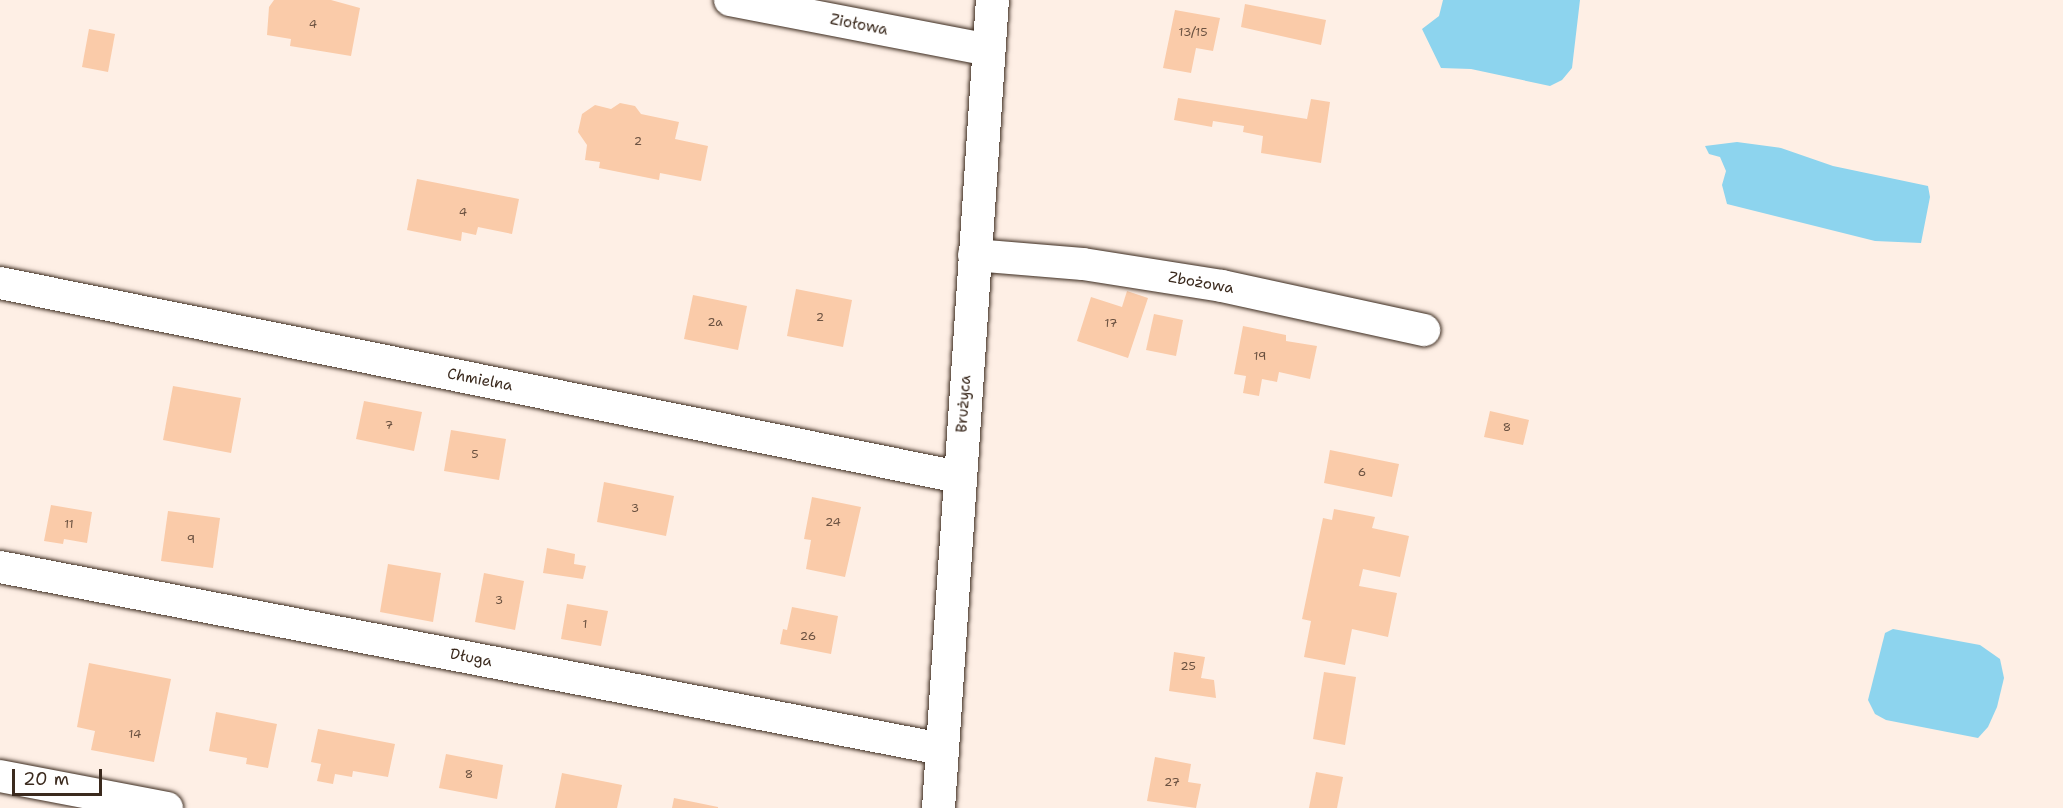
<!DOCTYPE html>
<meta charset="utf-8">
<style>
body{margin:0}
#map{position:relative;width:2063px;height:808px;overflow:hidden;background:#feefe5;font-family:"Shantell Sans",sans-serif}
div>[style]{position:absolute}
.water>*{inset:0;background:#8dd4ee}
.building>*{inset:0;background:#facba9}
.roads{filter:drop-shadow(0 0 2px #3b2a1e) drop-shadow(0 0 2px #3b2a1e)}
.minor>*{height:32px;margin:-16px;padding:0 16px;transform-origin:16px;border-radius:16px;background:#fff}
.tertiary>*{height:33px;margin:-16.5px;padding:0 16.5px;transform-origin:16.5px;border-radius:16.5px;background:#fff}
span{translate:-50% -50%;white-space:nowrap;text-align:center;line-height:1.15;-webkit-text-stroke:5px #fff;paint-order:stroke}
.number-label{font-size:12px;color:#6b5241}
.number-label span{-webkit-text-stroke-width:0}
.street-label{font-size:15px;color:#3b2a1e}
.scale{position:absolute;left:12px;top:769px;width:90px;height:27px;box-sizing:border-box;border:3px solid #3b2a1e;border-top:0;padding-left:8px;font-size:18px;line-height:21px;white-space:nowrap;color:#3b2a1e;-webkit-text-stroke:4px #fff;paint-order:stroke}
</style>
<div id="map">
<div class="water">
<i style="clip-path:polygon(1443px 0,1580px 0,1572px 68px,1562px 80px,1550px 86px,1471px 69px,1441px 68px,1422px 29px,1439px 16px)"></i>
<i style="clip-path:polygon(1737px 142px,1781px 148px,1833px 166px,1928px 186px,1930px 197px,1921px 243px,1875px 241px,1727px 204px,1722px 185px,1726px 171px,1720px 157px,1709px 154px,1705px 146px)"></i>
<i style="clip-path:polygon(1893px 629px,1980px 645px,2000px 659px,2004px 678px,1997px 707px,1988px 727px,1978px 738px,1886px 720px,1875px 714px,1868px 700px,1885px 633px)"></i>
</div>
<div class="building">
<i style="clip-path:polygon(274px 0,331px 0,360px 8px,351px 56px,290px 46px,291px 39px,267px 35px,269px 7px)"></i>
<i style="clip-path:polygon(1245px 4px,1326px 20px,1321px 45px,1241px 27px)"></i>
<i style="clip-path:polygon(1175px 10px,1220px 18px,1213px 51px,1196px 48px,1191px 73px,1163px 68px)"></i>
<i style="clip-path:polygon(89px 29px,115px 34px,108px 72px,82px 67px)"></i>
<i style="clip-path:polygon(1178px 98px,1307px 119px,1311px 99px,1330px 102px,1321px 163px,1261px 153px,1263px 136px,1243px 132px,1244px 126px,1213px 121px,1212px 127px,1174px 120px)"></i>
<i style="clip-path:polygon(620px 103px,635px 106px,641px 114px,679px 122px,675px 139px,708px 146px,701px 181px,660px 173px,659px 180px,599px 168px,600px 162px,585px 160px,587px 145px,578px 132px,582px 114px,595px 105px,611px 109px)"></i>
<i style="clip-path:polygon(417px 179px,519px 199px,512px 234px,478px 227px,476px 235px,462px 232px,461px 241px,407px 230px)"></i>
<i style="clip-path:polygon(796px 289px,852px 300px,843px 347px,787px 336px)"></i>
<i style="clip-path:polygon(1127px 291px,1148px 298px,1128px 358px,1077px 341px,1091px 297px,1122px 307px)"></i>
<i style="clip-path:polygon(693px 295px,747px 306px,738px 350px,684px 339px)"></i>
<i style="clip-path:polygon(1154px 314px,1183px 320px,1176px 356px,1146px 350px)"></i>
<i style="clip-path:polygon(1243px 326px,1286px 335px,1286px 341px,1317px 346px,1310px 379px,1279px 372px,1277px 382px,1262px 379px,1259px 396px,1243px 393px,1246px 376px,1234px 374px)"></i>
<i style="clip-path:polygon(173px 386px,241px 398px,231px 453px,163px 440px)"></i>
<i style="clip-path:polygon(364px 401px,422px 412px,414px 451px,356px 439px)"></i>
<i style="clip-path:polygon(1490px 411px,1529px 420px,1523px 445px,1484px 437px)"></i>
<i style="clip-path:polygon(451px 430px,506px 439px,499px 480px,444px 471px)"></i>
<i style="clip-path:polygon(1330px 450px,1399px 464px,1392px 497px,1324px 483px)"></i>
<i style="clip-path:polygon(604px 482px,674px 496px,666px 536px,597px 522px)"></i>
<i style="clip-path:polygon(812px 497px,861px 507px,845px 577px,806px 569px,811px 540px,804px 539px)"></i>
<i style="clip-path:polygon(51px 505px,92px 512px,87px 543px,64px 539px,63px 544px,44px 541px)"></i>
<i style="clip-path:polygon(1334px 509px,1375px 517px,1372px 528px,1409px 536px,1400px 577px,1363px 569px,1359px 586px,1397px 593px,1388px 637px,1352px 629px,1345px 665px,1304px 657px,1311px 621px,1302px 619px,1323px 518px,1332px 520px)"></i>
<i style="clip-path:polygon(168px 511px,220px 518px,213px 568px,161px 561px)"></i>
<i style="clip-path:polygon(547px 548px,575px 554px,574px 564px,586px 566px,583px 579px,543px 573px)"></i>
<i style="clip-path:polygon(388px 564px,441px 573px,433px 622px,380px 612px)"></i>
<i style="clip-path:polygon(484px 573px,524px 581px,515px 630px,475px 622px)"></i>
<i style="clip-path:polygon(567px 604px,608px 611px,601px 646px,561px 639px)"></i>
<i style="clip-path:polygon(792px 607px,838px 616px,831px 654px,780px 644px,783px 629px,787px 630px)"></i>
<i style="clip-path:polygon(1174px 652px,1205px 657px,1201px 678px,1214px 680px,1216px 698px,1169px 691px)"></i>
<i style="clip-path:polygon(89px 663px,171px 679px,154px 762px,91px 750px,95px 731px,77px 727px)"></i>
<i style="clip-path:polygon(1324px 672px,1356px 677px,1345px 745px,1313px 739px)"></i>
<i style="clip-path:polygon(216px 712px,277px 724px,268px 768px,246px 764px,247px 758px,209px 751px)"></i>
<i style="clip-path:polygon(318px 729px,395px 744px,388px 777px,353px 771px,352px 777px,335px 774px,333px 784px,317px 781px,321px 764px,311px 762px)"></i>
<i style="clip-path:polygon(446px 754px,503px 765px,497px 799px,439px 788px)"></i>
<i style="clip-path:polygon(1155px 757px,1191px 764px,1188px 782px,1201px 784px,1196px 808px,1147px 801px)"></i>
<i style="clip-path:polygon(1316px 772px,1343px 777px,1337px 808px,1309px 808px)"></i>
<i style="clip-path:polygon(562px 773px,622px 785px,617px 808px,555px 808px)"></i>
<i style="clip-path:polygon(674px 798px,718px 807px,718px 808px,672px 808px)"></i>
</div>
<div class="roads">
<div class="minor">
<i style="left:730px;top:0;width:264px;rotate:10.9deg"></i>
<i style="left:974px;top:255px;width:109px;rotate:4.7deg"></i>
<i style="left:1083px;top:264px;width:141px;rotate:9deg"></i>
<i style="left:1222px;top:286px;width:207px;rotate:12.3deg"></i>
<i style="left:0;top:283px;width:978px;rotate:11.44deg"></i>
<i style="left:0;top:567px;width:959px;rotate:10.94deg"></i>
<i style="left:0;top:776px;width:170px;rotate:10.8deg"></i>
</div>
<div class="tertiary">
<i style="left:938px;top:808px;width:810px;rotate:-86.18deg"></i>
</div>
</div>
<div class="number-label">
<span style="left:313px;top:25px">4</span>
<span style="left:1193px;top:33px">13/15</span>
<span style="left:638px;top:142px">2</span>
<span style="left:463px;top:213px">4</span>
<span style="left:820px;top:318px">2</span>
<span style="left:715px;top:323px">2a</span>
<span style="left:1111px;top:324px">17</span>
<span style="left:1260px;top:357px">19</span>
<span style="left:389px;top:426px">7</span>
<span style="left:1507px;top:428px">8</span>
<span style="left:475px;top:455px">5</span>
<span style="left:1362px;top:473px">6</span>
<span style="left:635px;top:509px">3</span>
<span style="left:833px;top:523px">24</span>
<span style="left:69px;top:525px">11</span>
<span style="left:191px;top:540px">9</span>
<span style="left:499px;top:601px">3</span>
<span style="left:585px;top:625px">1</span>
<span style="left:808px;top:637px">26</span>
<span style="left:1188px;top:667px">25</span>
<span style="left:135px;top:735px">14</span>
<span style="left:469px;top:775px">8</span>
<span style="left:1172px;top:783px">27</span>
</div>
<div class="street-label">
<span style="left:859px;top:25px;rotate:11deg">Ziołowa</span>
<span style="left:1201px;top:283px;rotate:10deg">Zbożowa</span>
<span style="left:480px;top:380px;rotate:11deg">Chmielna</span>
<span style="left:964px;top:404px;rotate:-86deg">Brużyca</span>
<span style="left:471px;top:658px;rotate:11deg">Długa</span>
</div>
<div class="scale">20 m</div>
</div>
